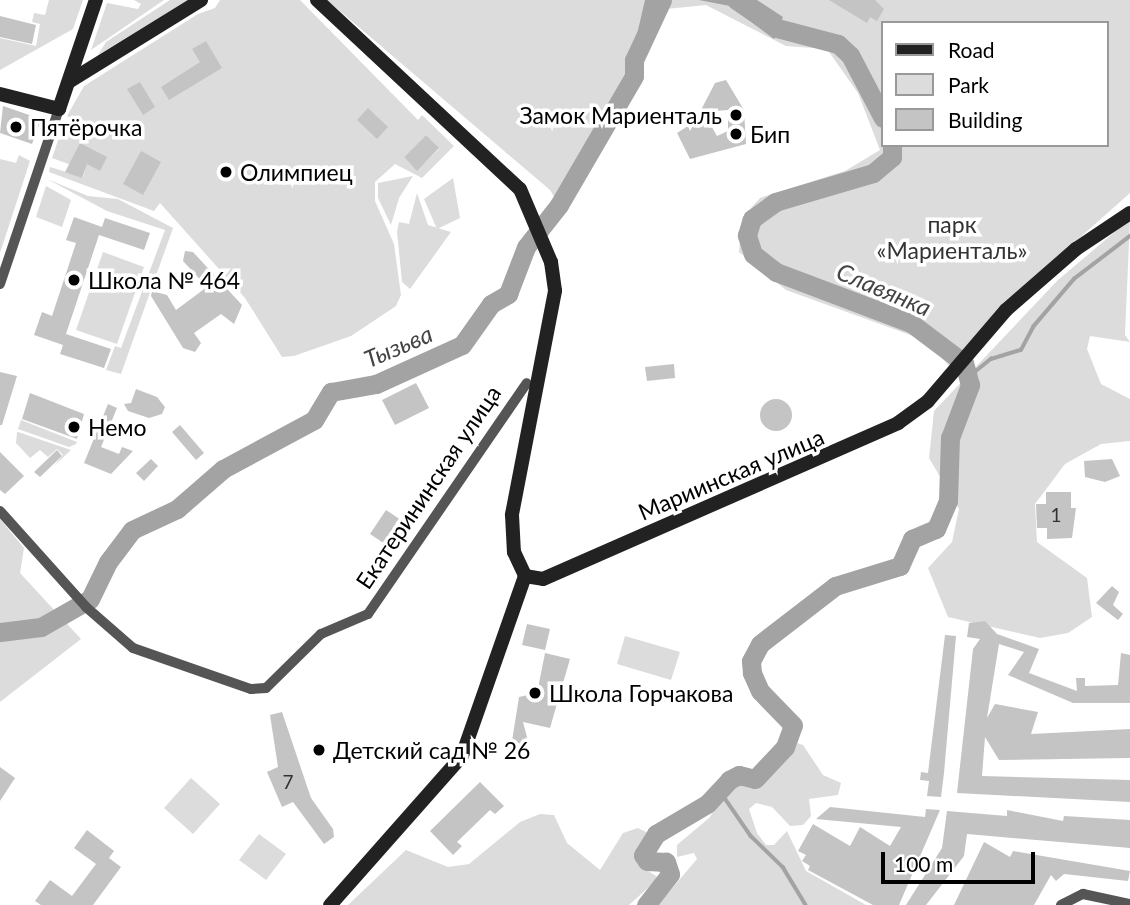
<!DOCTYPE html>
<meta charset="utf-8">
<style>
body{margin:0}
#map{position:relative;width:1130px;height:905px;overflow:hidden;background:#fff;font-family:Lato,sans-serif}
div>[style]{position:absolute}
.green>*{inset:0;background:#dcdcdc}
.water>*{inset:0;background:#a3a3a3}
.stream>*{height:3.5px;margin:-1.75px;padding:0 1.75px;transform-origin:1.75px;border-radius:1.75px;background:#a3a3a3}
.river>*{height:19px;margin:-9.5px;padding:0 9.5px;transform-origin:9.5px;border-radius:9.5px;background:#a3a3a3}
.building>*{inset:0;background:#c4c4c4}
.round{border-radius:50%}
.street>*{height:10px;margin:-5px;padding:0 5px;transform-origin:5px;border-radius:5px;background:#555}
.secondary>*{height:14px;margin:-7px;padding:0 7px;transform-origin:7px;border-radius:7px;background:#222}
.dots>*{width:19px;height:19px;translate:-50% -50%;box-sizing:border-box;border:4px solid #fff;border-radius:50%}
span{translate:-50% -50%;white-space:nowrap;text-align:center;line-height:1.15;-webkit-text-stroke:7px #fff;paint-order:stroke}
.number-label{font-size:19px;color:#313131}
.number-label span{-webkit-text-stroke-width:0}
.poi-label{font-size:23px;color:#000}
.right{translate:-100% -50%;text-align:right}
.left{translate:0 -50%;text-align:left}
.park-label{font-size:23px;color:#333}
.street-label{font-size:23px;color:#000}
.water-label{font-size:24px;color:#444;font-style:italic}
.legend{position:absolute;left:881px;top:21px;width:228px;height:126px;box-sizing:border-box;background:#fff;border:2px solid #999;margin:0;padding:9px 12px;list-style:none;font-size:21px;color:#000}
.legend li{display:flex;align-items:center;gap:14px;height:35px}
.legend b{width:35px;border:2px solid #999}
.scale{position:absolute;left:881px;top:852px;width:154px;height:32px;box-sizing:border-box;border:4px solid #000;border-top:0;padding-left:9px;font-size:21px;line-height:24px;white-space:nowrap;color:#000;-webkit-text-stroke:5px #fff;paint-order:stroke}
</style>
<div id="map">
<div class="green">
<i style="clip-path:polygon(49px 0,83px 0,73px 29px,0 70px,0 38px,36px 46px,40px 24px,32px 22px,34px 13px,45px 15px)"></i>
<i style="clip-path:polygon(134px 0,164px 0,91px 50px,107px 3px,138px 9px,141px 4px)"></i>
<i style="clip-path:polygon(170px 0,188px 0,98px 55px,106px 42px)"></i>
<i style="clip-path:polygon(evenodd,220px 0,300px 0,418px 120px,422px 115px,454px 146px,422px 178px,395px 164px,375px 182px,375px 201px,394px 244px,401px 295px,396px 306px,351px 336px,294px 356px,282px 357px,245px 298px,160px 203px,154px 211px,49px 172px,50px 167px,83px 177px,85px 170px,52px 158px,62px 129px,71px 130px,64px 124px,72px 128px,76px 121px,67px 116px,84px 86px,198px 14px,215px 8px,220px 0,426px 135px,439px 149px,417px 170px,404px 157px,426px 135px)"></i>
<i style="clip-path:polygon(evenodd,327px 0,1130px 0,1130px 193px,1004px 305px,949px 366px,927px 341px,786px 290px,739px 252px,742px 218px,760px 198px,845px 171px,880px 150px,858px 93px,827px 49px,786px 46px,706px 5px,656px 10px,634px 60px,634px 76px,559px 205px,550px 190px,327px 0,883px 23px,1107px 23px,1107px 145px,883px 145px,883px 23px)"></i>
<i style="clip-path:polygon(19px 155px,30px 161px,0 253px,0 159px,16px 163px)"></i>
<i style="clip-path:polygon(413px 176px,399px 198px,391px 225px,378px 198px,378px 183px)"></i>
<i style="clip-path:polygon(453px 178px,460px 218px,437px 229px,424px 199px)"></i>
<i style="clip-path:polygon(47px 179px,88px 196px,118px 199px,173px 228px,121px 374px,106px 370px,115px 346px,121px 348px,165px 230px,107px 211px)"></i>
<i style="clip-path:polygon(46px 186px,71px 200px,62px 227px,36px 217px)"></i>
<i style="clip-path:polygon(417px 193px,428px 225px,451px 232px,410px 289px,402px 282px,397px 232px,399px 222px,409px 224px)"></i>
<i style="clip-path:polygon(1130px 219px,1125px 335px,1130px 342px,1090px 336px,1087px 349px,1101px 384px,1130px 399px,1130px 441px,1101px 444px,1065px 464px,1035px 504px,1037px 542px,1087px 578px,1092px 617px,1068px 633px,1040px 638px,948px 617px,928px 568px,952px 542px,959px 509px,929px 458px,934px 411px,1058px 280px)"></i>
<i style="clip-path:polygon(103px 252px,144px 267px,117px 344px,76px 330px)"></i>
<i style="clip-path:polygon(21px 420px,77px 442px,76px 444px,69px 447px,18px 429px)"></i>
<i style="clip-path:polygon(17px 432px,18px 432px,71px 450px,54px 466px,63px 455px,57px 449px,48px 457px,40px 450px,30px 458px,16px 443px)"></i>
<i style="clip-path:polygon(0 519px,24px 548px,20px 573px,81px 639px,0 702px)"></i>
<i style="clip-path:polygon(625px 636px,680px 652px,671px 680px,617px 664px)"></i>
<i style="clip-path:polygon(794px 742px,803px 745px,823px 775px,841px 783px,838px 795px,809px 799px,811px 816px,803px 825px,790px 826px,772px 807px,756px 803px,749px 809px,757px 833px,766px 845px,774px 845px,787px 831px,806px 871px,866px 905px,658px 905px,697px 859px,694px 853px,677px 857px,677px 845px,709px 818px,734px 784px,754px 783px,777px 769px)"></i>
<i style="clip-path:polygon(191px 778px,220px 804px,193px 834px,164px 808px)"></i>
<i style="clip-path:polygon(540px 814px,554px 815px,567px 843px,600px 870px,623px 833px,638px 828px,650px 834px,639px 865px,659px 878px,629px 905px,348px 905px,406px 850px,448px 867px,469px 864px,520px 822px)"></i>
<i style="clip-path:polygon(259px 834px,286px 854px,266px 880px,239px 860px)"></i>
</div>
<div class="water">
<i style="clip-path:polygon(645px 0,670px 0,660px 8px,637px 60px,632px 56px)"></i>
<i style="clip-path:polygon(699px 0,757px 0,783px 17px,774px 39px,730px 6px)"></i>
</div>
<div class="stream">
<i style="left:971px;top:375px;width:26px;rotate:-39deg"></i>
<i style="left:991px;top:359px;width:31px;rotate:-17deg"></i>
<i style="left:1021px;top:350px;width:26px;rotate:-62deg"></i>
<i style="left:1033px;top:327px;width:63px;rotate:-49.5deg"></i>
<i style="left:1074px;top:279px;width:71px;rotate:-37.5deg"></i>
<i style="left:720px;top:791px;width:55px;rotate:55.4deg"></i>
<i style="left:751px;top:836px;width:45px;rotate:44.1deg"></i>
<i style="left:783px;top:867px;width:44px;rotate:58.8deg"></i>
</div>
<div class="river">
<i style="left:736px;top:0;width:50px;rotate:34.3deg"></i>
<i style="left:777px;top:28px;width:63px;rotate:14.7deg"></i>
<i style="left:838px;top:44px;width:16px;rotate:43deg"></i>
<i style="left:850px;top:55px;width:71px;rotate:62.4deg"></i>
<i style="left:0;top:632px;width:41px;rotate:-7deg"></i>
<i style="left:41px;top:627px;width:56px;rotate:-29.7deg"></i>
<i style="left:90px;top:599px;width:41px;rotate:-64.1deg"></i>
<i style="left:108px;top:562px;width:40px;rotate:-53deg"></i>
<i style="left:132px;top:530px;width:50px;rotate:-25deg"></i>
<i style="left:177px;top:509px;width:61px;rotate:-41deg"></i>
<i style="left:223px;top:469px;width:103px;rotate:-28.3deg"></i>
<i style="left:314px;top:420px;width:33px;rotate:-59deg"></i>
<i style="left:331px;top:392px;width:46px;rotate:-10.1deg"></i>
<i style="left:376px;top:384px;width:94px;rotate:-24.4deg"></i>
<i style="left:462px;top:345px;width:50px;rotate:-54.7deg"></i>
<i style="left:491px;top:304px;width:20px;rotate:-30deg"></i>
<i style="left:508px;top:294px;width:50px;rotate:-69deg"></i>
<i style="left:526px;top:247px;width:53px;rotate:-51.8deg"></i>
<i style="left:559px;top:205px;width:149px;rotate:-59.8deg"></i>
<i style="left:634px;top:76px;width:16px;rotate:-90deg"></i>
<i style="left:634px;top:60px;width:66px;rotate:-65deg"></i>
<i style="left:646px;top:905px;width:39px;rotate:-52deg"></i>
<i style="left:670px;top:874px;width:13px;rotate:-108deg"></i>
<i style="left:666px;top:862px;width:19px;rotate:-177deg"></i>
<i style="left:647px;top:861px;width:7px;rotate:-124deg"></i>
<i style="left:643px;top:855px;width:25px;rotate:-58deg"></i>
<i style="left:656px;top:834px;width:59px;rotate:-30.5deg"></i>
<i style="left:707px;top:804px;width:33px;rotate:-47deg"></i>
<i style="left:729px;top:780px;width:11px;rotate:-27deg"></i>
<i style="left:739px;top:775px;width:16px;rotate:14deg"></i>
<i style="left:755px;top:779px;width:44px;rotate:-46.8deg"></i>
<i style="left:785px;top:747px;width:23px;rotate:-70deg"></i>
<i style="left:793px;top:725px;width:47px;rotate:-134.1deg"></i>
<i style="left:760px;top:691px;width:20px;rotate:-114deg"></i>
<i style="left:752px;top:673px;width:12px;rotate:-95deg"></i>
<i style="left:751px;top:661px;width:19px;rotate:-62deg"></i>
<i style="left:760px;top:644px;width:95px;rotate:-37.7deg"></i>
<i style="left:835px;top:586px;width:68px;rotate:-17.1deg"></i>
<i style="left:900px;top:566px;width:30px;rotate:-66deg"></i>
<i style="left:912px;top:539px;width:26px;rotate:-23deg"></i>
<i style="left:936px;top:529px;width:30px;rotate:-67deg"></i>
<i style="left:948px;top:501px;width:63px;rotate:-88.2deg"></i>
<i style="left:950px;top:438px;width:57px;rotate:-69.3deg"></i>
<i style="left:970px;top:385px;width:23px;rotate:-105deg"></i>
<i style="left:964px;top:363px;width:66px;rotate:-143deg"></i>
<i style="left:911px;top:323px;width:144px;rotate:-159.3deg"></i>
<i style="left:776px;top:272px;width:29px;rotate:-142deg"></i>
<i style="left:753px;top:254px;width:20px;rotate:-108deg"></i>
<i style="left:747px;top:235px;width:17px;rotate:-73deg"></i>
<i style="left:752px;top:219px;width:29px;rotate:-36deg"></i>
<i style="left:775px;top:202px;width:102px;rotate:-16.5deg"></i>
<i style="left:873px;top:173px;width:25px;rotate:-40deg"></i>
<i style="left:892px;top:157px;width:12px;rotate:-90deg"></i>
</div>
<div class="building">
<i style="clip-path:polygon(829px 0,875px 0,884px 9px,877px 21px,870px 17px,867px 23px)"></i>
<i style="clip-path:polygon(0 16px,36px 25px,32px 44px,0 37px)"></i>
<i style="clip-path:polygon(206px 41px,222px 68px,169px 100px,161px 87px,200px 62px,192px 49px)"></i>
<i style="clip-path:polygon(evenodd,726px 80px,744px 110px,746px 144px,690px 159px,677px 133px,688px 126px,690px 131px,715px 83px,726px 80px,728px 110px,728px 131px,717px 136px,709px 122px,716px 111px,728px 110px)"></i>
<i style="clip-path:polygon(140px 82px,155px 107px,143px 115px,127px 89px)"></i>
<i style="clip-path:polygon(3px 106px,41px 119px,32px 144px,0 133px)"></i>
<i style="clip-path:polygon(368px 108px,388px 127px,377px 139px,357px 120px)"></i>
<i style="clip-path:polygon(426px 135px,439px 148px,417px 171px,404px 157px)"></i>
<i style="clip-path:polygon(80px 143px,107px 157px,100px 171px,87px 164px,82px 178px,65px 172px)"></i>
<i style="clip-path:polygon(141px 151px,161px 162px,143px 195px,123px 184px)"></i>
<i style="clip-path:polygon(74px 217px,102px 227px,105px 218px,150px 233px,144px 250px,99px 235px,66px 334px,111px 349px,104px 368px,60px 354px,63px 345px,34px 335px,42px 312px,52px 316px,76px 243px,66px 240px)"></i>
<i style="clip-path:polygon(185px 251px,193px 252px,242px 305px,234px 324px,221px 314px,194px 333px,201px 343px,195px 352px,183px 348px,151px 296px,152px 291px,167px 295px,176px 310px,207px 287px,183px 261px)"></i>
<i style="clip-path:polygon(674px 364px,675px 378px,647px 381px,645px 367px)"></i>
<i style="clip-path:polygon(0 372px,17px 376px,2px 425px,0 425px)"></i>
<i style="clip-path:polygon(416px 383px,429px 408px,395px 425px,382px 400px)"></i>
<i style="clip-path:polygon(136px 389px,157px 397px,165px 407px,162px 414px,149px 418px,128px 411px,124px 404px,131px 403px)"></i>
<i style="clip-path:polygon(30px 393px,84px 414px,77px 439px,22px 419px)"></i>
<i class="round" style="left:760px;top:399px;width:32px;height:32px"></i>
<i style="clip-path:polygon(108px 404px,117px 408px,101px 447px,119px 454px,122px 447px,133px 451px,111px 474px,84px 463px)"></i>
<i style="clip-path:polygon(180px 425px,204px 453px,196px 460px,172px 432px)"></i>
<i style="clip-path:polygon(57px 450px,62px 456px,40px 477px,34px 472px)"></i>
<i style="clip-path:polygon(0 452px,24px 476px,5px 494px,0 490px)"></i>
<i style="clip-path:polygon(151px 459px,158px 466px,144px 481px,136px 473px)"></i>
<i style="clip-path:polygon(1112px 459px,1120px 476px,1105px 482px,1085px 477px,1084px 461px)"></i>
<i style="clip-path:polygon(1046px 492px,1071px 492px,1071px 508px,1076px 508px,1072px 538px,1047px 539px,1047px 528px,1037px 528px,1036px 504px,1046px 504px)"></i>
<i style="clip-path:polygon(386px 510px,410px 526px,394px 550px,370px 534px)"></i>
<i style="clip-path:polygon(1112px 586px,1119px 592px,1113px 605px,1123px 614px,1118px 620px,1096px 603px)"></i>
<i style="clip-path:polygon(985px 621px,997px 634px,1039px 649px,1029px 673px,1077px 691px,1076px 678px,1085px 678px,1085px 686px,1118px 685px,1121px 653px,1130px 655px,1130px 703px,1073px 703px,1008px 675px,1024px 652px,999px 644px,987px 718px,995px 704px,1038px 712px,1031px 734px,1130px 729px,1130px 758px,999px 760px,985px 737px,982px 776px,1130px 780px,1130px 802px,957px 793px,973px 649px,980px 639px,967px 637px,969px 623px)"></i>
<i style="clip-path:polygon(527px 624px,550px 629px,545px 650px,522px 645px)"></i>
<i style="clip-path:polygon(945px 635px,956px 636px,944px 773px,941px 797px,927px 796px,929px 781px,920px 780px,921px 772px,928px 773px)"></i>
<i style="clip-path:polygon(545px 653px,570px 659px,550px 728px,523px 722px,527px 737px,521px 744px,512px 741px,519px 697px,537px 693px)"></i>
<i style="clip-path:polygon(282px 712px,311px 798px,333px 829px,334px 837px,324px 844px,293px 802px,282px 807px,267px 772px,278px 767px,270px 715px)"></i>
<i style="clip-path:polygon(0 767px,15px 778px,0 801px)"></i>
<i style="clip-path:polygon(480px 782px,504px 806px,495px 814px,490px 810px,457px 842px,462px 846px,453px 855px,430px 831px)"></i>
<i style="clip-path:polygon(830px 807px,925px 817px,926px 809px,940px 810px,899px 905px,873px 905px,808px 870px,810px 866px,802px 861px,806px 855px,798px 851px,813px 824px,850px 846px,860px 827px,890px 846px,901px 827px,816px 819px)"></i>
<i style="clip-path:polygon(1007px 810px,1063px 821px,1064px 816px,1130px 820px,1130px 848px,967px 834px,964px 856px,926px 905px,906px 905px,942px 848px,947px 811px,1007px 816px)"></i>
<i style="clip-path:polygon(87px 830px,114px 851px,109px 858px,121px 867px,93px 905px,41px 905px,35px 901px,50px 880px,72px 896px,96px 864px,74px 848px)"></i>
<i style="clip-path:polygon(984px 842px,1010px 857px,1013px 851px,1130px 871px,1128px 881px,1064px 874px,1056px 881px,1051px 875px,1034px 905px,954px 905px)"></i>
</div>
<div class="street">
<i style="left:0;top:284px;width:185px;rotate:-71.4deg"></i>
<i style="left:0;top:511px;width:129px;rotate:48.1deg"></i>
<i style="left:86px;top:607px;width:62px;rotate:41.1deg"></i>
<i style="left:133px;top:648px;width:125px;rotate:19.2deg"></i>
<i style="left:251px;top:689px;width:15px;rotate:-4deg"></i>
<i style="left:266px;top:688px;width:77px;rotate:-44.5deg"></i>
<i style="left:321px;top:634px;width:51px;rotate:-23.1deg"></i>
<i style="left:368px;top:614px;width:280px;rotate:-55.5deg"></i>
<i style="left:1061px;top:905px;width:25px;rotate:-27deg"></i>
<i style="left:1083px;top:894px;width:48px;rotate:12deg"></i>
</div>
<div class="secondary">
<i style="left:317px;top:0;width:277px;rotate:43deg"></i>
<i style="left:520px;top:189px;width:79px;rotate:67deg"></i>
<i style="left:551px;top:262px;width:29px;rotate:82deg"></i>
<i style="left:555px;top:291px;width:228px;rotate:100.9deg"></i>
<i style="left:512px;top:515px;width:37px;rotate:87deg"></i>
<i style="left:514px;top:552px;width:26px;rotate:65deg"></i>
<i style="left:525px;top:576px;width:191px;rotate:109.3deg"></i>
<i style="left:462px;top:756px;width:199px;rotate:131.5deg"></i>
<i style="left:70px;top:81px;width:154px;rotate:-31.7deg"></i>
<i style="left:0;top:94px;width:61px;rotate:14.3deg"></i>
<i style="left:59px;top:109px;width:115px;rotate:-71.3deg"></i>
<i style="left:525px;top:576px;width:18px;rotate:9deg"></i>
<i style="left:543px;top:579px;width:388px;rotate:-23.7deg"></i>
<i style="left:898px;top:423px;width:37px;rotate:-36deg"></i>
<i style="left:928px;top:401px;width:120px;rotate:-49.4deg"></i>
<i style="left:1006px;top:310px;width:93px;rotate:-41.1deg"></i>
<i style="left:1076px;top:249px;width:65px;rotate:-33.7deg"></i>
</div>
<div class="dots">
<i style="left:736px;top:115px;background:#000"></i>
<i style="left:16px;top:127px;background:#000"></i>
<i style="left:736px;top:134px;background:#000"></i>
<i style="left:226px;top:172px;background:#000"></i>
<i style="left:74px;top:280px;background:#000"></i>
<i style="left:74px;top:427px;background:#000"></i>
<i style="left:535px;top:693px;background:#000"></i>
<i style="left:319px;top:750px;background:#000"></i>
</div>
<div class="number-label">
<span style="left:1056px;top:515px">1</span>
<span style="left:288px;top:782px">7</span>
</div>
<div class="poi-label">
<span class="right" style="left:722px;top:115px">Замок Мариенталь</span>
<span class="left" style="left:30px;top:127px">Пятёрочка</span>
<span class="left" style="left:750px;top:134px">Бип</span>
<span class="left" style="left:240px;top:172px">Олимпиец</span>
<span class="left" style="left:88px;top:280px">Школа № 464</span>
<span class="left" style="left:88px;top:427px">Немо</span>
<span class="left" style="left:549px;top:693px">Школа Горчакова</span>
<span class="left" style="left:333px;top:750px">Детский сад № 26</span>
</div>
<div class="park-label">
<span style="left:952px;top:237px">парк<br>«Мариенталь»</span>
</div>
<div class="street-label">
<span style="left:731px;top:474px;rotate:-23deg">Мариинская улица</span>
<span style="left:428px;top:487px;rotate:-56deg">Екатерининская улица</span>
</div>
<div class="water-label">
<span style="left:884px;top:289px;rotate:23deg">Славянка</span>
<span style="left:398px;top:346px;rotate:-23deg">Тызьва</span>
</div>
<ul class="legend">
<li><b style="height:9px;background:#222"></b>Road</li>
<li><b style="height:19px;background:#dcdcdc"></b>Park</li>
<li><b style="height:19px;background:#c4c4c4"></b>Building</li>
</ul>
<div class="scale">100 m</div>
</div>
